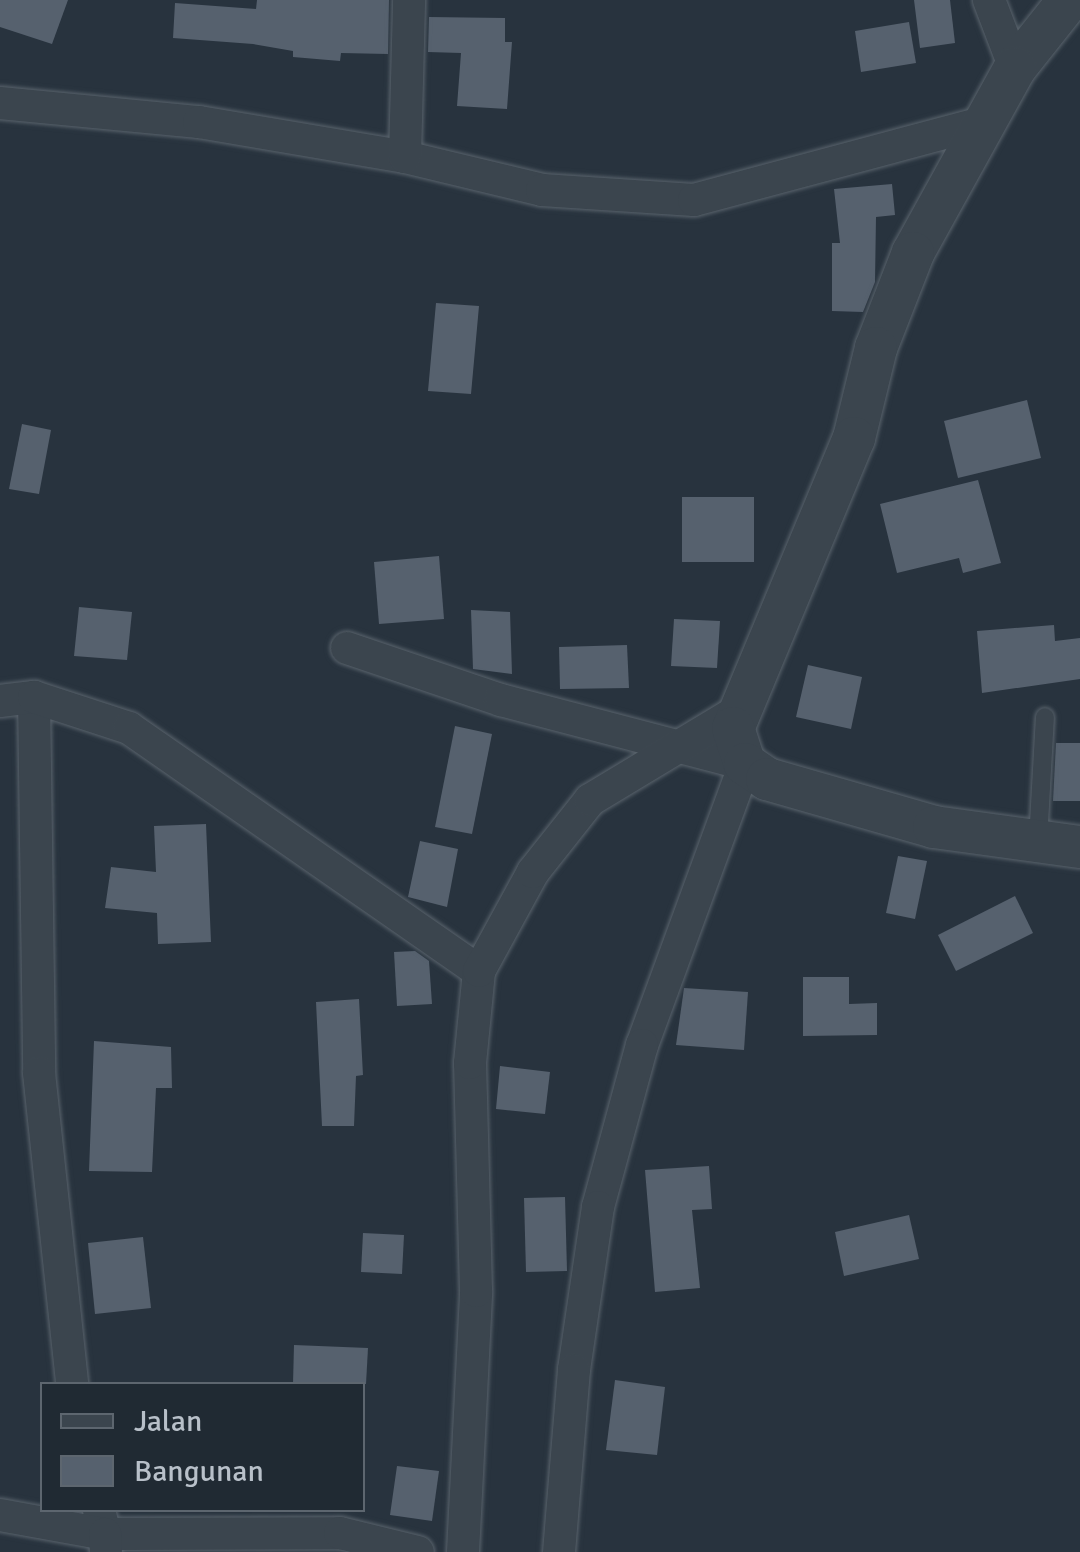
<!DOCTYPE html>
<style>
body{margin:0}
#map{position:relative;width:1080px;height:1552px;overflow:hidden;background:#28333e;font-family:Signika,sans-serif}
div>[style]{position:absolute}
.building>*{inset:0;background:#56616e}
.roads{filter:drop-shadow(0 0 2px #59636c) drop-shadow(0 0 2px #59636c)}
.service>*{height:18px;margin:-9px;padding:0 9px;transform-origin:9px;border-radius:9px;background:#3b454e}
.minor>*{height:32px;margin:-16px;padding:0 16px;transform-origin:16px;border-radius:16px;background:#3b454e}
.tertiary>*{height:42px;margin:-21px;padding:0 21px;transform-origin:21px;border-radius:21px;background:#3b454e}
span{translate:-50% -50%;white-space:nowrap;text-align:center;line-height:1.15;-webkit-text-stroke:8px #202a33;paint-order:stroke}
.legend{position:absolute;left:40px;top:1382px;width:325px;height:130px;box-sizing:border-box;background:#202a33;border:2px solid #5d666f;margin:0;padding:12px 18px;list-style:none;font-size:30px;color:#b8c0c9}
.legend li{display:flex;align-items:center;gap:20px;height:50px}
.legend b{width:50px;border:2px solid #5d666f}
</style>
<div id="map">
<div class="building">
<i style="clip-path:polygon(0 0,68px 0,52px 44px,0 27px)"></i>
<i style="clip-path:polygon(257px 0,389px 0,388px 54px,341px 53px,340px 61px,293px 57px,293px 51px,253px 44px,173px 38px,175px 3px,256px 9px)"></i>
<i style="clip-path:polygon(914px 0,950px 0,955px 43px,920px 48px)"></i>
<i style="clip-path:polygon(429px 17px,505px 18px,505px 42px,512px 42px,507px 109px,457px 106px,461px 53px,428px 52px)"></i>
<i style="clip-path:polygon(909px 22px,916px 63px,861px 72px,855px 31px)"></i>
<i style="clip-path:polygon(892px 184px,895px 215px,876px 217px,875px 282px,863px 312px,832px 311px,832px 243px,840px 243px,834px 189px)"></i>
<i style="clip-path:polygon(436px 303px,479px 306px,471px 394px,428px 391px)"></i>
<i style="clip-path:polygon(1027px 400px,1041px 458px,958px 478px,944px 421px)"></i>
<i style="clip-path:polygon(22px 424px,51px 430px,39px 494px,9px 489px)"></i>
<i style="clip-path:polygon(978px 480px,1001px 563px,963px 573px,959px 558px,897px 573px,880px 504px)"></i>
<i style="clip-path:polygon(682px 497px,754px 497px,754px 562px,682px 562px)"></i>
<i style="clip-path:polygon(439px 556px,444px 619px,379px 624px,374px 562px)"></i>
<i style="clip-path:polygon(79px 607px,132px 612px,127px 660px,74px 656px)"></i>
<i style="clip-path:polygon(471px 610px,510px 612px,512px 674px,473px 669px)"></i>
<i style="clip-path:polygon(674px 619px,720px 621px,717px 668px,671px 666px)"></i>
<i style="clip-path:polygon(1054px 625px,1055px 641px,1080px 638px,1080px 679px,982px 693px,977px 631px)"></i>
<i style="clip-path:polygon(627px 645px,629px 688px,560px 689px,559px 647px)"></i>
<i style="clip-path:polygon(808px 665px,862px 677px,851px 729px,796px 717px)"></i>
<i style="clip-path:polygon(455px 726px,492px 734px,472px 834px,435px 827px)"></i>
<i style="clip-path:polygon(1056px 743px,1080px 743px,1080px 801px,1053px 801px)"></i>
<i style="clip-path:polygon(206px 824px,211px 942px,158px 944px,157px 913px,105px 908px,111px 867px,156px 872px,154px 826px)"></i>
<i style="clip-path:polygon(420px 841px,458px 849px,447px 907px,408px 897px)"></i>
<i style="clip-path:polygon(898px 856px,927px 861px,915px 919px,886px 913px)"></i>
<i style="clip-path:polygon(1015px 896px,1033px 933px,956px 971px,938px 935px)"></i>
<i style="clip-path:polygon(415px 951px,429px 961px,432px 1004px,397px 1006px,394px 952px)"></i>
<i style="clip-path:polygon(803px 977px,849px 977px,849px 1004px,877px 1003px,877px 1035px,803px 1036px)"></i>
<i style="clip-path:polygon(684px 988px,748px 992px,744px 1050px,676px 1045px)"></i>
<i style="clip-path:polygon(359px 999px,363px 1075px,356px 1076px,354px 1126px,322px 1126px,316px 1002px)"></i>
<i style="clip-path:polygon(94px 1041px,171px 1047px,172px 1088px,156px 1088px,152px 1172px,89px 1171px)"></i>
<i style="clip-path:polygon(500px 1066px,550px 1072px,545px 1114px,496px 1109px)"></i>
<i style="clip-path:polygon(709px 1166px,712px 1209px,692px 1210px,700px 1288px,655px 1292px,645px 1170px)"></i>
<i style="clip-path:polygon(565px 1197px,567px 1271px,526px 1272px,524px 1198px)"></i>
<i style="clip-path:polygon(909px 1215px,919px 1259px,844px 1276px,835px 1232px)"></i>
<i style="clip-path:polygon(363px 1233px,404px 1235px,402px 1274px,361px 1272px)"></i>
<i style="clip-path:polygon(143px 1237px,151px 1308px,95px 1314px,88px 1243px)"></i>
<i style="clip-path:polygon(294px 1345px,368px 1348px,366px 1384px,293px 1384px)"></i>
<i style="clip-path:polygon(615px 1380px,665px 1387px,657px 1455px,606px 1450px)"></i>
<i style="clip-path:polygon(397px 1466px,439px 1471px,432px 1521px,390px 1515px)"></i>
</div>
<div class="roads">
<div class="service">
<i style="left:1038px;top:841px;width:124px;rotate:-86.8deg"></i>
</div>
<div class="minor">
<i style="left:989px;top:0;width:73px;rotate:69.1deg"></i>
<i style="left:0;top:103px;width:200px;rotate:5.5deg"></i>
<i style="left:199px;top:122px;width:209px;rotate:9.6deg"></i>
<i style="left:405px;top:157px;width:141px;rotate:13.5deg"></i>
<i style="left:542px;top:190px;width:152px;rotate:3.8deg"></i>
<i style="left:694px;top:200px;width:298px;rotate:-15deg"></i>
<i style="left:405px;top:157px;width:157px;rotate:-88.5deg"></i>
<i style="left:347px;top:648px;width:163px;rotate:18.7deg"></i>
<i style="left:501px;top:700px;width:252px;rotate:14.7deg"></i>
<i style="left:745px;top:764px;width:299px;rotate:110.1deg"></i>
<i style="left:642px;top:1045px;width:168px;rotate:105.2deg"></i>
<i style="left:598px;top:1207px;width:165px;rotate:98.4deg"></i>
<i style="left:574px;top:1370px;width:183px;rotate:94.7deg"></i>
<i style="left:34px;top:697px;width:376px;rotate:89.2deg"></i>
<i style="left:39px;top:1073px;width:313px;rotate:83.9deg"></i>
<i style="left:0;top:701px;width:34px;rotate:-7deg"></i>
<i style="left:34px;top:697px;width:100px;rotate:18.1deg"></i>
<i style="left:129px;top:728px;width:426px;rotate:34.8deg"></i>
<i style="left:99px;top:1510px;width:25px;rotate:76deg"></i>
<i style="left:105px;top:1534px;width:235px;rotate:-0.2deg"></i>
<i style="left:340px;top:1533px;width:80px;rotate:13.7deg"></i>
<i style="left:0;top:1515px;width:107px;rotate:10.3deg"></i>
<i style="left:105px;top:1534px;width:18px;rotate:87deg"></i>
<i style="left:463px;top:1552px;width:261px;rotate:-87.1deg"></i>
<i style="left:476px;top:1291px;width:228px;rotate:-91.5deg"></i>
<i style="left:470px;top:1063px;width:92px;rotate:-84.4deg"></i>
<i style="left:479px;top:971px;width:113px;rotate:-61.4deg"></i>
<i style="left:533px;top:872px;width:92px;rotate:-51.6deg"></i>
<i style="left:590px;top:800px;width:174px;rotate:-31.1deg"></i>
</div>
<div class="tertiary">
<i style="left:1069px;top:0;width:87px;rotate:128.5deg"></i>
<i style="left:1015px;top:68px;width:211px;rotate:118.9deg"></i>
<i style="left:913px;top:253px;width:102px;rotate:111.3deg"></i>
<i style="left:876px;top:348px;width:93px;rotate:103.7deg"></i>
<i style="left:854px;top:438px;width:314px;rotate:112.6deg"></i>
<i style="left:733px;top:728px;width:38px;rotate:72deg"></i>
<i style="left:745px;top:764px;width:27px;rotate:34deg"></i>
<i style="left:767px;top:779px;width:174px;rotate:16deg"></i>
<i style="left:934px;top:827px;width:147px;rotate:7.8deg"></i>
</div>
</div>
<ul class="legend">
<li><b style="height:12px;background:#3b454e"></b>Jalan</li>
<li><b style="height:28px;background:#56616e"></b>Bangunan</li>
</ul>
</div>
